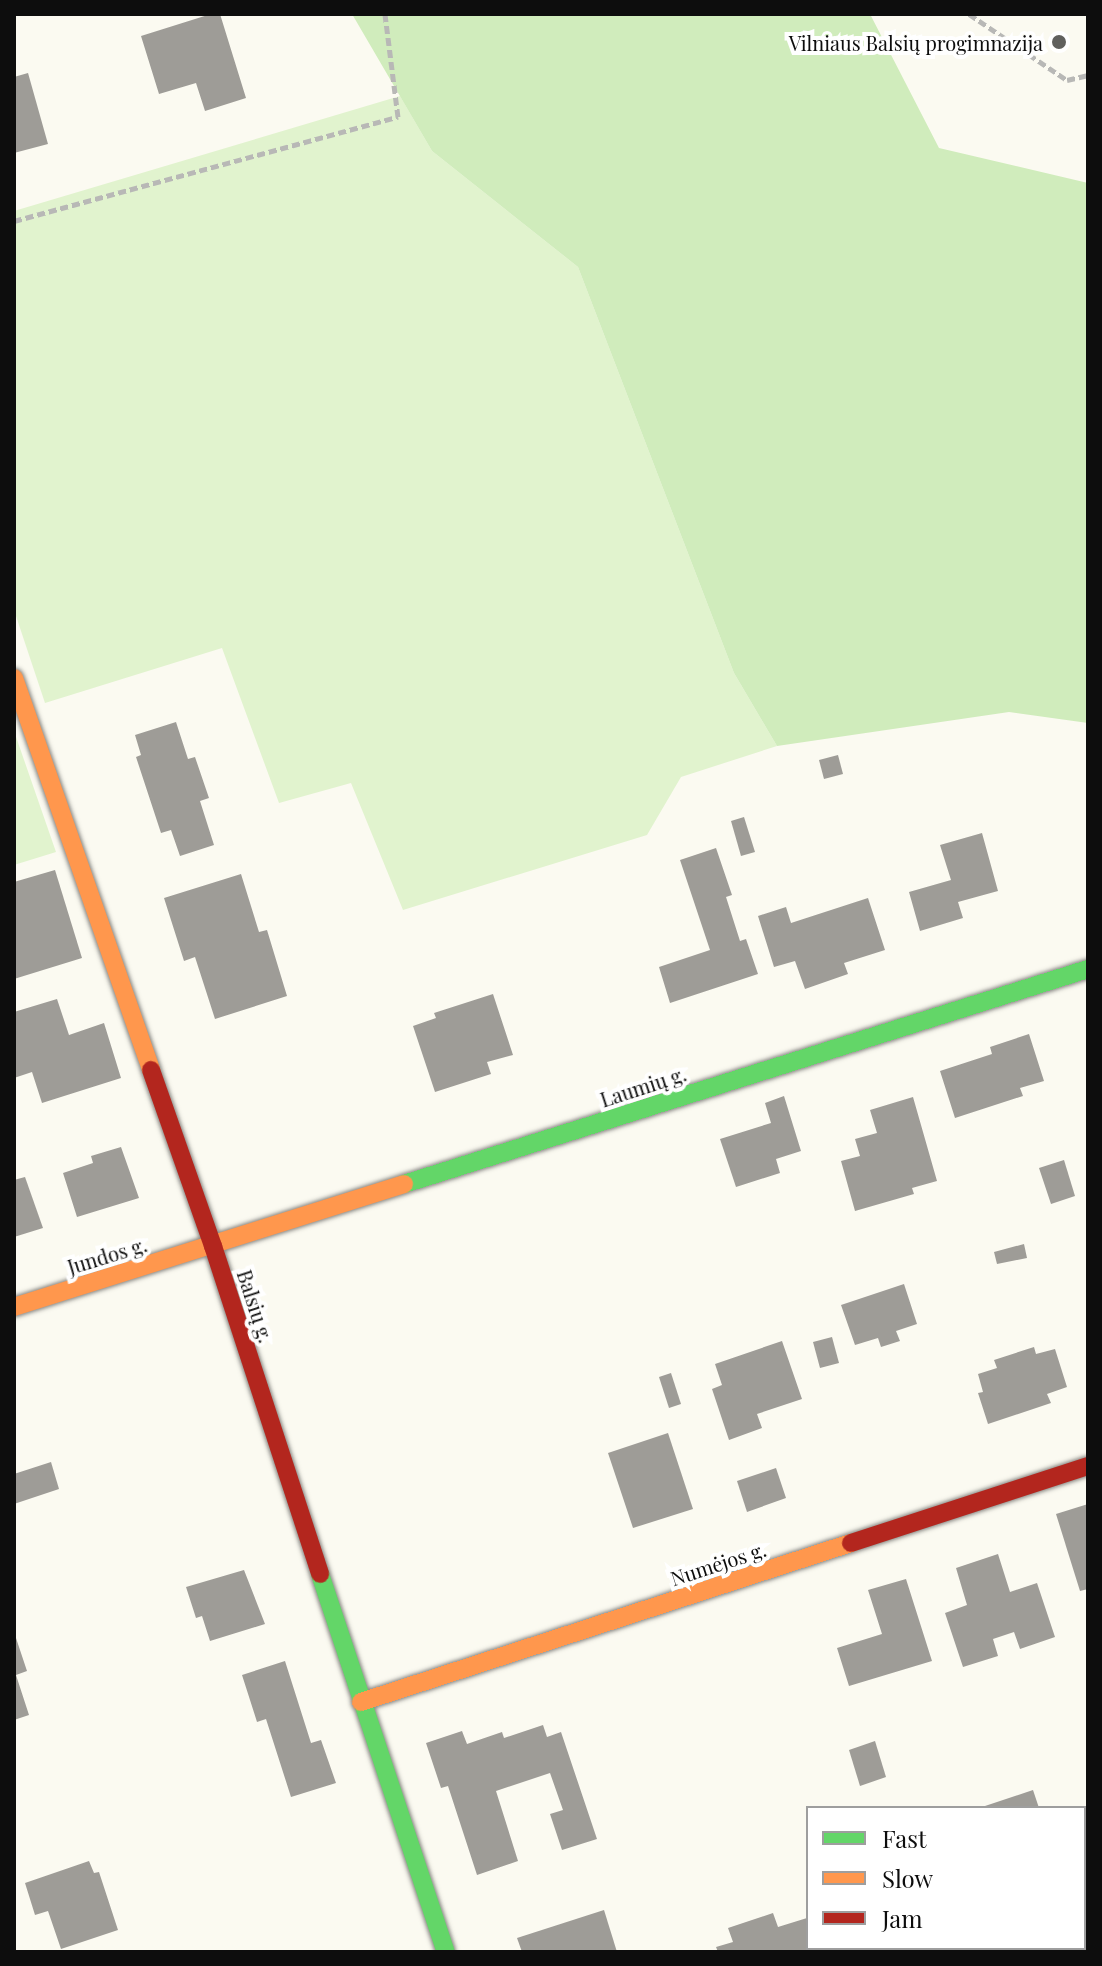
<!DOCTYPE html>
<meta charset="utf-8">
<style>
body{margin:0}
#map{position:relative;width:1102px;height:1966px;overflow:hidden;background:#fbfaf1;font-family:"Playfair Display",serif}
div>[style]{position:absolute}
.green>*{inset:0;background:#e1f3ce}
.forest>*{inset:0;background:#d0ecbc}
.building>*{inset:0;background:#9e9c97}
.path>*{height:5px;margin-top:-2.5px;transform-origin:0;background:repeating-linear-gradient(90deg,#b8b8b6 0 8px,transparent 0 12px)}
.roads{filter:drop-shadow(0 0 2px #8b8a86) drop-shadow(0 0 2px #8b8a86)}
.fast>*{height:18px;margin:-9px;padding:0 9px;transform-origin:9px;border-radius:9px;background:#63d668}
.slow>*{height:18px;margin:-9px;padding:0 9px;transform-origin:9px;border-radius:9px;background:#ff974d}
.jam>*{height:18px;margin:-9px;padding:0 9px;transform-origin:9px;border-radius:9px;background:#b3261e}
.dots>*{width:22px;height:22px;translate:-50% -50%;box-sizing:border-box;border:4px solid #fff;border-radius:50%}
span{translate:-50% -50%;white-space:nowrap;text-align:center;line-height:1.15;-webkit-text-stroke:8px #fff;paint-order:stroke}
.poi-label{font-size:20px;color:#0d0d0d}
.right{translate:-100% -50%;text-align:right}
.street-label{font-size:20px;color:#0d0d0d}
.frame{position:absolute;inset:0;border:16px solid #0d0d0d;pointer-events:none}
.legend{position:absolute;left:806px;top:1806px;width:280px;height:144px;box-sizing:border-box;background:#fff;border:2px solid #9e9e9e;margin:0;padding:10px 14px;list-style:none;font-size:24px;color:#0d0d0d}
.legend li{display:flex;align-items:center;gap:16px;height:40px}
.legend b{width:40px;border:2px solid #9e9e9e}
</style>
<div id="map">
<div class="green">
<i style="clip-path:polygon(400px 96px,432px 151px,578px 267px,734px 673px,777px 746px,681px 777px,647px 835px,403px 910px,351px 783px,279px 803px,222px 648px,45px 703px,14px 610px,14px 211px)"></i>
<i style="clip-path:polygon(14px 731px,56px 852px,14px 865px)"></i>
</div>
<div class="forest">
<i style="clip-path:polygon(352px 14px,870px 14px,939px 148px,1088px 183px,1088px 723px,1009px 712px,777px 746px,734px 673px,578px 267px,432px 151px)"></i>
</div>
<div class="building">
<i style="clip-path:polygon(211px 14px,220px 14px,246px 98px,205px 111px,196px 83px,159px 94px,141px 36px)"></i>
<i style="clip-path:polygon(28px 73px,48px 144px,14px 153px,14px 77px)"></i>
<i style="clip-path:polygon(176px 722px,188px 759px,195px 757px,209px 798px,200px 801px,214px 845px,180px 856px,171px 830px,161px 833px,136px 757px,141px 755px,135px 735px)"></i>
<i style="clip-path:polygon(838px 755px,843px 774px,824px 779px,819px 760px)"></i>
<i style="clip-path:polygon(744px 817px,755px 852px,741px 856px,731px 821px)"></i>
<i style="clip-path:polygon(982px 833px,998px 891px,958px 902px,963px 918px,920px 931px,909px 892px,951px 880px,940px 845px)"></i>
<i style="clip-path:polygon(716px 848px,732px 895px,726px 897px,740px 941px,746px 939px,758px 974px,670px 1003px,659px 967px,710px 950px,680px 860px)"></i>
<i style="clip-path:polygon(55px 870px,82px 958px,14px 979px,14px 882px)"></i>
<i style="clip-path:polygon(241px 874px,259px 932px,267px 930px,287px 996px,215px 1019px,195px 957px,184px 961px,164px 898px)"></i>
<i style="clip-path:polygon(868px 898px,885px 950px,844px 963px,848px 974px,805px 989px,795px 961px,774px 967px,758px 916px,786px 907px,791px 923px)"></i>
<i style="clip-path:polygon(493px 994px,513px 1055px,487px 1062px,491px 1074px,435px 1092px,413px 1026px,436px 1018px,434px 1013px)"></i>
<i style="clip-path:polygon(57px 999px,69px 1035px,104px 1023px,121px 1078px,42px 1103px,32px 1072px,14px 1078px,14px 1012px)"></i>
<i style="clip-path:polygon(1029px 1034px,1044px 1081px,1020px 1088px,1023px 1096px,955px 1118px,940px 1071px,992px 1054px,990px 1047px)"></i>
<i style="clip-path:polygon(784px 1096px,801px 1151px,776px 1159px,780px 1173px,736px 1187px,720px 1139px,771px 1123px,765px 1103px)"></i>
<i style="clip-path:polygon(913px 1097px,937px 1181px,912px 1188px,914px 1194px,855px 1211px,841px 1161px,860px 1156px,855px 1139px,877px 1133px,870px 1110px)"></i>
<i style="clip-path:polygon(121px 1147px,139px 1198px,77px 1217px,63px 1173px,93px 1163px,91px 1156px)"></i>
<i style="clip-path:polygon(1064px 1160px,1075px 1196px,1051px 1204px,1039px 1168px)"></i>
<i style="clip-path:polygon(25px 1177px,43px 1228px,14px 1237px,14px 1180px)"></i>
<i style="clip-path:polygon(1024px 1244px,1027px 1258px,997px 1264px,994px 1252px)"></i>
<i style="clip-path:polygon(904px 1284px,917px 1324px,896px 1331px,900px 1341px,881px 1347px,878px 1338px,855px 1345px,841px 1305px)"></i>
<i style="clip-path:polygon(832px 1337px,839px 1363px,820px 1368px,813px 1342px)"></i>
<i style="clip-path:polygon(782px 1341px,802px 1399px,757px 1414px,762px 1428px,729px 1440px,712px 1389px,722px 1385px,715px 1364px)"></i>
<i style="clip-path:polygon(1034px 1347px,1036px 1354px,1055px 1349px,1067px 1387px,1047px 1394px,1051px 1403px,988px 1424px,978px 1393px,983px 1392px,978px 1374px,997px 1368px,994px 1360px)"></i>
<i style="clip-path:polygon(671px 1373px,681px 1404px,669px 1408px,659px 1377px)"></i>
<i style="clip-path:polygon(668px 1433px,693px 1509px,633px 1528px,608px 1453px)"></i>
<i style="clip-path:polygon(51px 1462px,59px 1489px,14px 1504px,14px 1474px)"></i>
<i style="clip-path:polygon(776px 1468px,786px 1498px,747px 1512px,737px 1481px)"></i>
<i style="clip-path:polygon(1088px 1504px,1088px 1589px,1080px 1591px,1056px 1514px)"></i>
<i style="clip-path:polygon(998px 1554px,1010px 1592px,1037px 1583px,1055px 1637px,1020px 1649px,1014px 1632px,993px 1639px,998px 1656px,963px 1667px,945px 1613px,967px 1605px,956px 1568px)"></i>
<i style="clip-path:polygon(244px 1570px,265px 1624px,210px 1641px,202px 1616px,196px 1618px,186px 1587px)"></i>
<i style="clip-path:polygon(906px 1579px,932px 1661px,849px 1686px,837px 1648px,882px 1634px,868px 1590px)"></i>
<i style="clip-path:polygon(14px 1632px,27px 1671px,16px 1675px,29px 1715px,14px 1720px)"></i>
<i style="clip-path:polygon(285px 1661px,311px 1743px,321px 1740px,336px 1783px,291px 1797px,266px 1719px,257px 1722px,242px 1675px)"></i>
<i style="clip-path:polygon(543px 1725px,547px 1737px,561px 1732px,597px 1839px,562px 1850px,550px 1814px,563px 1810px,550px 1773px,496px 1791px,518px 1861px,477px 1875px,448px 1786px,441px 1788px,426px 1743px,462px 1731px,467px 1744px,502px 1732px,504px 1738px)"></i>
<i style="clip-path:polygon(875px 1741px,886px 1777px,860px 1786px,849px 1750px)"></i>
<i style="clip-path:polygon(1033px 1790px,1039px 1808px,982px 1808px,982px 1807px)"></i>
<i style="clip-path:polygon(89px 1861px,94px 1873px,99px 1872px,118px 1930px,61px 1949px,48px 1911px,35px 1915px,25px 1883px)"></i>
<i style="clip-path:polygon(604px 1910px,617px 1952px,522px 1952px,517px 1938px)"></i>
<i style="clip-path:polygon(773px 1913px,778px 1927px,807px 1918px,808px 1948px,817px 1948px,818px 1952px,718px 1952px,716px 1947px,733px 1942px,728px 1928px)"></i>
</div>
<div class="path">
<i style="left:969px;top:14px;width:118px;rotate:34deg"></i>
<i style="left:1067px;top:80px;width:22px;rotate:-13deg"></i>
<i style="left:14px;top:221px;width:398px;rotate:-15.2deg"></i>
<i style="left:398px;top:117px;width:104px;rotate:-97.2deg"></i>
</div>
<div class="roads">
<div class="fast">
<i style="left:404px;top:1184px;width:717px;rotate:-17.45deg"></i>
<i style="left:320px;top:1574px;width:398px;rotate:71.6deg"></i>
</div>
<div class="slow">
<i style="left:14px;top:678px;width:415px;rotate:70.7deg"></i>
<i style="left:14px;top:1307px;width:409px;rotate:-17.5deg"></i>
<i style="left:361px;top:1702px;width:515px;rotate:-17.98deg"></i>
</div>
<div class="jam">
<i style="left:151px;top:1070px;width:187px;rotate:70.6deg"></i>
<i style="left:213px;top:1246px;width:345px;rotate:71.9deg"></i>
<i style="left:851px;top:1543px;width:249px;rotate:-18deg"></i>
</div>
</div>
<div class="dots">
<i style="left:1059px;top:42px;background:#60605d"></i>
</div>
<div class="poi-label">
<span class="right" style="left:1043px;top:42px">Vilniaus Balsių progimnazija</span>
</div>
<div class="street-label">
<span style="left:643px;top:1086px;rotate:-18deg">Laumių g.</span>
<span style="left:107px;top:1255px;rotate:-17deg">Jundos g.</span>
<span style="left:256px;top:1306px;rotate:72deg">Balsių g.</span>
<span style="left:718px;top:1563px;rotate:-18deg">Numėjos g.</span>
</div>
<div class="frame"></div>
<ul class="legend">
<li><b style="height:10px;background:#63d668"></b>Fast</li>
<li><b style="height:10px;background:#ff974d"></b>Slow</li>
<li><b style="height:10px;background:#b3261e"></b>Jam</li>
</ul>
</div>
